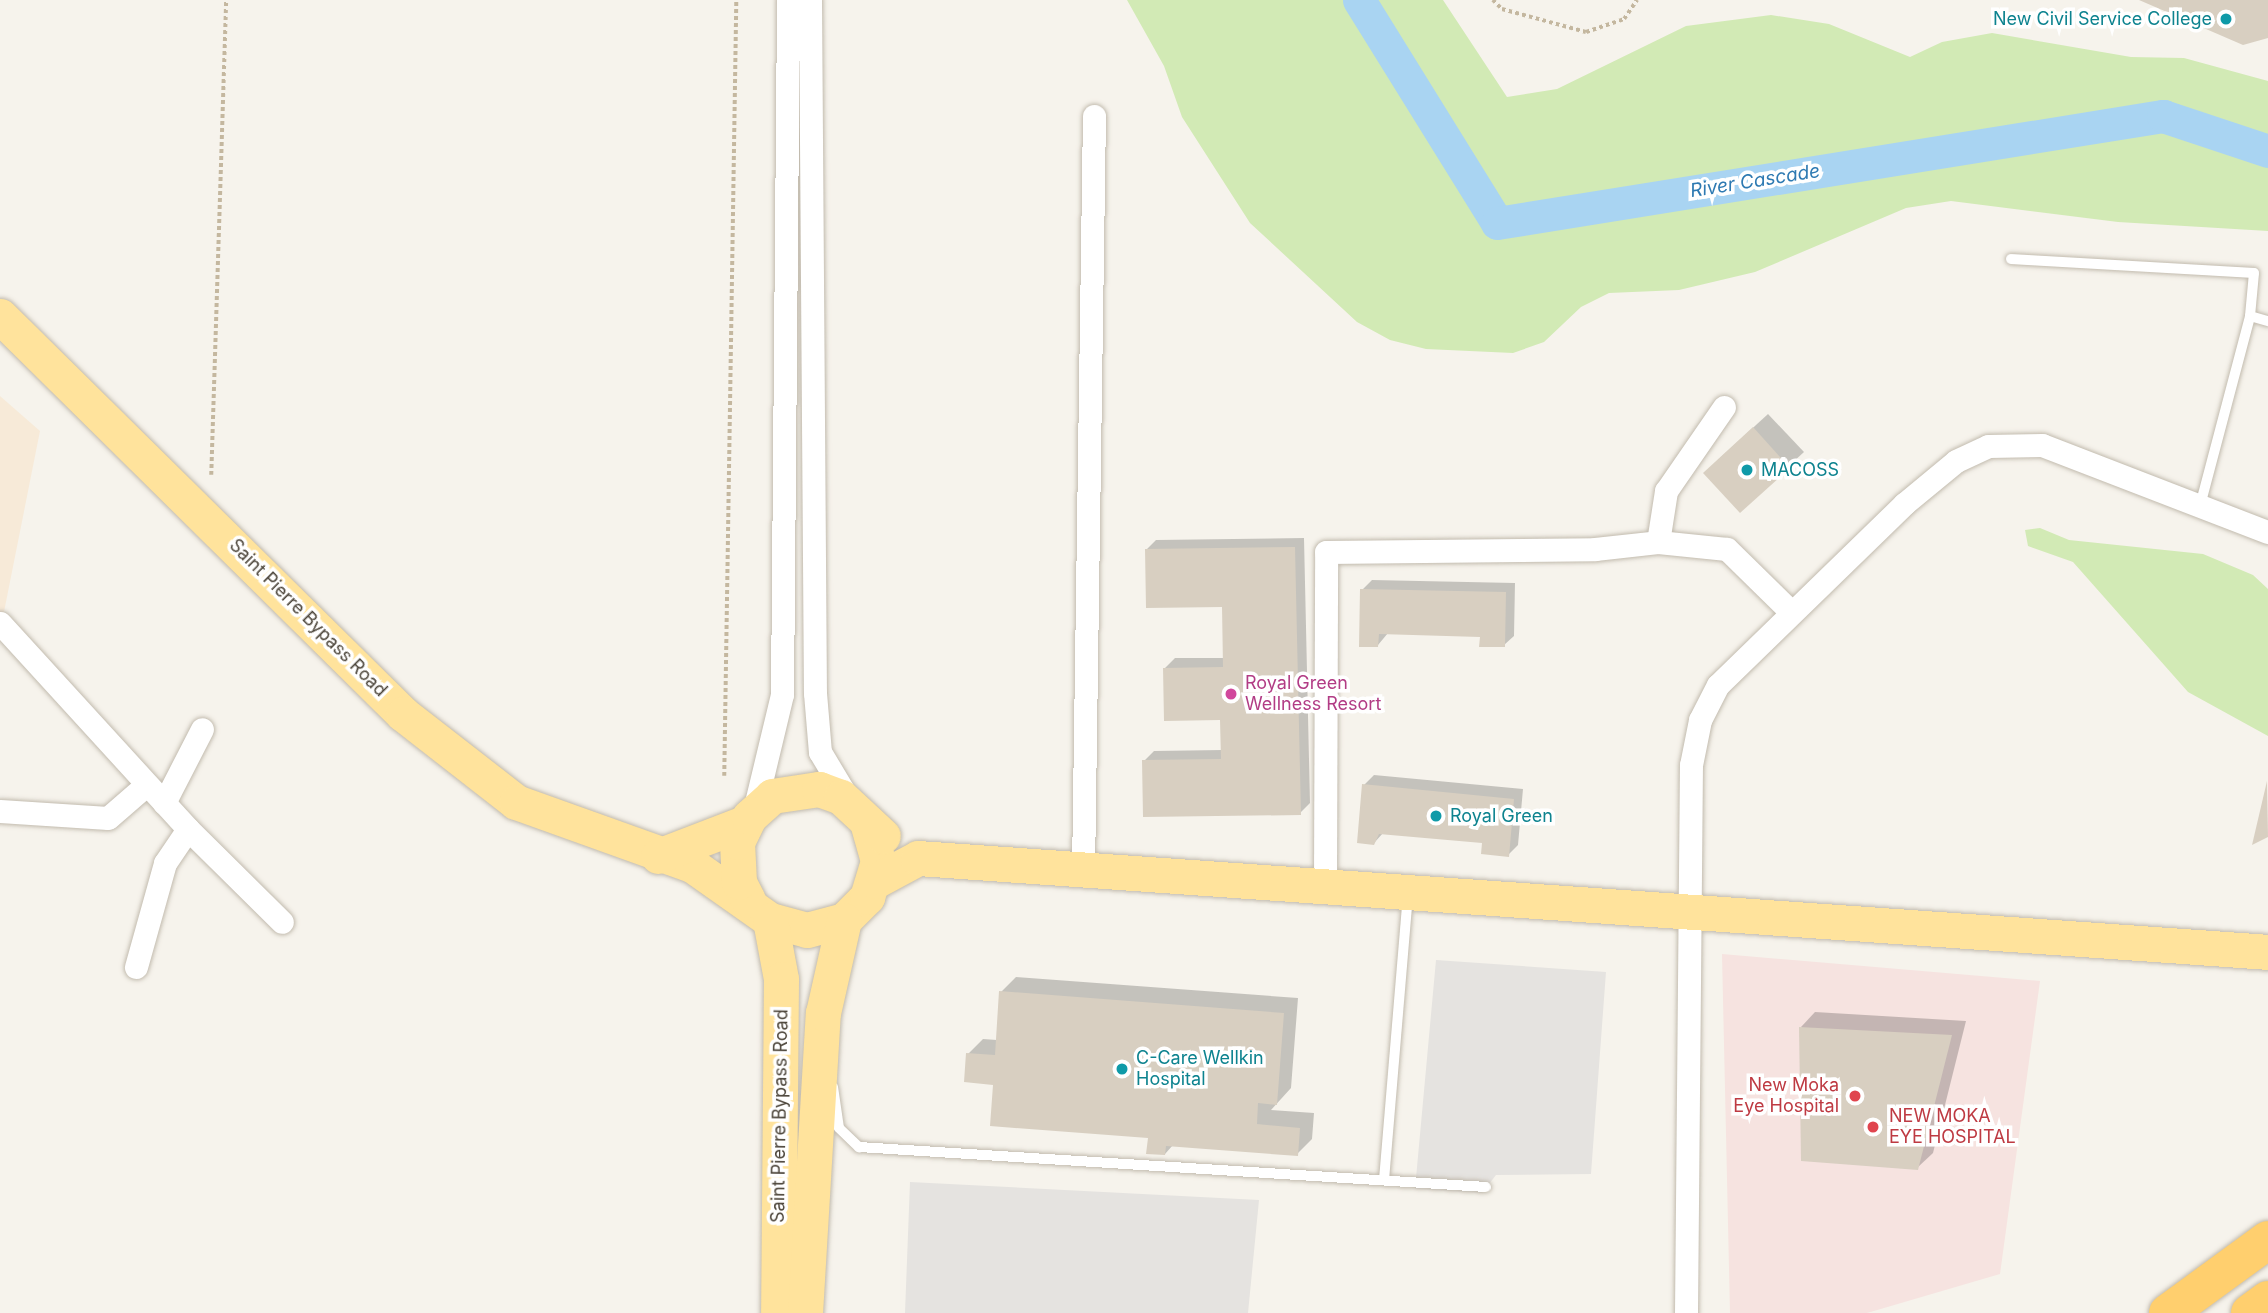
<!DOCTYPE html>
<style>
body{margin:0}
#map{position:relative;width:2268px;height:1313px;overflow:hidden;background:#f6f3ec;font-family:Inter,sans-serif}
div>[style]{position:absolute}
.commercial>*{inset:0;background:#f7ead8}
.medical>*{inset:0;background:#f6e3e0}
.green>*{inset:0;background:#d2eab5}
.parking>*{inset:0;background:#e5e3e0}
.shadow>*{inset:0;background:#0003}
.river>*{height:33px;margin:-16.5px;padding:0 16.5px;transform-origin:16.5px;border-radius:16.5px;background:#a9d4f2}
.building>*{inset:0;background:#d8cfc1}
.path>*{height:3.5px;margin-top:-1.75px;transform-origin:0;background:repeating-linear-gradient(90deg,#c4b79f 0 3.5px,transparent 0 7px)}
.roads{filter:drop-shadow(0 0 2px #c2bbae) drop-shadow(0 0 2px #c2bbae)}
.lane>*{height:10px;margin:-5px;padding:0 5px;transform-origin:5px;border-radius:5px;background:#fff}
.street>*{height:23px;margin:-11.5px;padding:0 11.5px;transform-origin:11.5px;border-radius:11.5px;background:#fff}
.primary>*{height:35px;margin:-17.5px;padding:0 17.5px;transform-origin:17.5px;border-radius:17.5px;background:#ffe39c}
.highway>*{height:38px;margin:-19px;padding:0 19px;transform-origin:19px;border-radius:19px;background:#ffcf6e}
.dots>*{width:19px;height:19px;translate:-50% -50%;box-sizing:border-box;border:4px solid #fff;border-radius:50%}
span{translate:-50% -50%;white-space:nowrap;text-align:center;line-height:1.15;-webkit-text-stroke:7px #fff;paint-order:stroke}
.culture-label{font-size:18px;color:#0d838f}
.right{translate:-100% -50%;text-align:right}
.left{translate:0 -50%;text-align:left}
.street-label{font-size:18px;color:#4b4439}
.hotel-label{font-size:18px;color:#b23c85}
.health-label{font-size:18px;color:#be3a42}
.water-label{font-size:19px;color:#2e7ab2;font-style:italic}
</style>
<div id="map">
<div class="commercial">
<i style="clip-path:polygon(0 396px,40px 431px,0 632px)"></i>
</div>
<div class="medical">
<i style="clip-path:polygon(1722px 954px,2040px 981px,2000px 1274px,1867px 1313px,1730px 1313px)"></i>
</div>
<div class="green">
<i style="clip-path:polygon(1127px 0,1443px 0,1507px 97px,1557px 89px,1686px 26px,1771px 15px,1829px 24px,1910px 57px,1942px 42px,1992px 33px,2131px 57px,2184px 58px,2268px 81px,2268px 231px,2118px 222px,1951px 201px,1906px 208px,1755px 272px,1679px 290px,1609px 293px,1581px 307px,1544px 342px,1513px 353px,1426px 349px,1390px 340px,1357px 322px,1250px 223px,1182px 117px,1164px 66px)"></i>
<i style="clip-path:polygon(2040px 528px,2069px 540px,2203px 554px,2253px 575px,2268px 589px,2268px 736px,2188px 692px,2073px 562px,2028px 546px,2025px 530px)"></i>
</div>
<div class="parking">
<i style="clip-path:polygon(1436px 960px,1606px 972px,1591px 1174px,1496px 1175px,1482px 1193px,1415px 1189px)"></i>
<i style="clip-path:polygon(910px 1182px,1259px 1200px,1248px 1313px,905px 1313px)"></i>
</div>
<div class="shadow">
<i style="clip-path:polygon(1768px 414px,1804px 452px,1740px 511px,1720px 458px)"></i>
<i style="clip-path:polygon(1304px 538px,1310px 803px,1300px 813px,1144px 761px,1154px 751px,1222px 750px,1222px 718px,1165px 668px,1175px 658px,1225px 658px,1223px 605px,1146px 550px,1156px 540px)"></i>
<i style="clip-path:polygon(1372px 580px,1515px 583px,1514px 636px,1504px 645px,1481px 635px,1388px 633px,1378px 645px,1362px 590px)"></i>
<i style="clip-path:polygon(1374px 775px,1523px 789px,1518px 845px,1508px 855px,1484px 842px,1384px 832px,1374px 843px,1364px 785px)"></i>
<i style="clip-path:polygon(1016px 977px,1298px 998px,1291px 1088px,1271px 1110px,1314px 1113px,1312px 1139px,1297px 1154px,1173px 1145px,1165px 1154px,1149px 1137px,994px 1083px,968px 1054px,983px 1039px,997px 1040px,1001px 992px)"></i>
<i style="clip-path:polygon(1815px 1012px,1966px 1021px,1933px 1153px,1917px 1168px,1801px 1027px)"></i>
</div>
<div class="river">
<i style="left:1359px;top:0;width:262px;rotate:58.2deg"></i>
<i style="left:1497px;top:223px;width:675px;rotate:-9.13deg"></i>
<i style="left:2163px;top:116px;width:111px;rotate:18.4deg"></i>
</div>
<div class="building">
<i style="clip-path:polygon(2139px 0,2268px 0,2268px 38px,2243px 45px)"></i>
<i style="clip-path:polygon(1753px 427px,1790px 468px,1740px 513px,1703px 473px)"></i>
<i style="clip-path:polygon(1295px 547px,1301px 815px,1143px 817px,1142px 760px,1221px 759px,1220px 720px,1164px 721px,1163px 668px,1223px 667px,1222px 607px,1146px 608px,1145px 549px)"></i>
<i style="clip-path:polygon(1360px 589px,1506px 592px,1505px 647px,1479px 647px,1480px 637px,1379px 634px,1378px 647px,1359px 647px)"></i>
<i style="clip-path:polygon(2267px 781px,2268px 837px,2252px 845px)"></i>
<i style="clip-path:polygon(1362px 784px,1514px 799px,1509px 857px,1481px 854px,1482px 843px,1379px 834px,1374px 845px,1357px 843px)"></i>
<i style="clip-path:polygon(999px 991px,1284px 1013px,1277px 1105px,1258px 1103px,1257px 1124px,1300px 1128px,1298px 1156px,1166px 1146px,1165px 1155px,1146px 1154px,1148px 1138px,990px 1126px,993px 1085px,964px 1082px,966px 1053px,995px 1055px)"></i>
<i style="clip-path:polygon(1799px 1027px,1952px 1035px,1918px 1170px,1801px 1161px)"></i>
</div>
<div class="path">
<i style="left:1493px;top:0;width:13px;rotate:45deg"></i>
<i style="left:1502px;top:9px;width:87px;rotate:15.3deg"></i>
<i style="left:1586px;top:32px;width:40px;rotate:-18.9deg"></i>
<i style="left:1624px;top:19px;width:23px;rotate:-56deg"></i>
<i style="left:211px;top:475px;width:475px;rotate:-88.2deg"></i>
<i style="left:724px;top:776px;width:776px;rotate:-89.11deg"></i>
</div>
<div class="roads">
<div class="lane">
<i style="left:2011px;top:259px;width:243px;rotate:3.3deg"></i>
<i style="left:2254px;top:273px;width:43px;rotate:95.3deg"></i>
<i style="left:2201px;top:502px;width:192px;rotate:-75.2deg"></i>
<i style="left:2250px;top:316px;width:19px;rotate:16deg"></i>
<i style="left:833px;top:1087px;width:41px;rotate:81.7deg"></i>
<i style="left:839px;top:1128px;width:28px;rotate:44deg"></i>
<i style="left:859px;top:1147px;width:628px;rotate:3.65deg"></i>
<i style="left:1384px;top:1180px;width:284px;rotate:-85.2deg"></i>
</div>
<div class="street">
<i style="left:810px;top:0;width:693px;rotate:89.59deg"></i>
<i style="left:815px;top:693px;width:59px;rotate:85.2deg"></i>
<i style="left:820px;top:752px;width:52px;rotate:59deg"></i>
<i style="left:1658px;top:542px;width:52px;rotate:-81.1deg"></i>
<i style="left:1666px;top:491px;width:102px;rotate:-55.4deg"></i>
<i style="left:0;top:623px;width:279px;rotate:47.6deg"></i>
<i style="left:188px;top:829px;width:41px;rotate:124.1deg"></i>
<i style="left:165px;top:863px;width:108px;rotate:105.6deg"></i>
<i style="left:164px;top:803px;width:83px;rotate:-62.8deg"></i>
<i style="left:0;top:811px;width:108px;rotate:3.7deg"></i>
<i style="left:108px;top:818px;width:50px;rotate:-41deg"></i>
<i style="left:754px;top:811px;width:120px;rotate:-76.5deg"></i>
<i style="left:782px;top:694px;width:694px;rotate:-89.5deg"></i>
<i style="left:188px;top:829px;width:132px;rotate:44.7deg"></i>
<i style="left:1083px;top:872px;width:756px;rotate:-89.17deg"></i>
<i style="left:1325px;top:884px;width:332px;rotate:-89.8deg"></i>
<i style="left:1326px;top:552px;width:269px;rotate:-0.6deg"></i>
<i style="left:1595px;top:549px;width:63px;rotate:-6.3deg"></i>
<i style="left:1658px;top:542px;width:69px;rotate:5.8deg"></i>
<i style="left:1727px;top:549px;width:87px;rotate:44.5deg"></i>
<i style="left:1686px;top:1313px;width:548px;rotate:-89.48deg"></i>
<i style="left:1691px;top:765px;width:46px;rotate:-78.7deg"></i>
<i style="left:1700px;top:720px;width:39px;rotate:-63deg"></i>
<i style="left:1718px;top:685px;width:260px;rotate:-44.2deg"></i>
<i style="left:1904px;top:504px;width:67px;rotate:-39.6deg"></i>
<i style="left:1956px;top:461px;width:35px;rotate:-25deg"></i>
<i style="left:1988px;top:446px;width:54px;rotate:-1.1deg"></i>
<i style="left:2042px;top:445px;width:242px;rotate:21.1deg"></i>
</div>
<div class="primary">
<i style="left:0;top:316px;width:566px;rotate:44.64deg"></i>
<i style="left:403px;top:714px;width:143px;rotate:37.9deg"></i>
<i style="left:516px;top:802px;width:187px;rotate:19.7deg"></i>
<i style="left:692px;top:865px;width:95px;rotate:35.2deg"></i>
<i style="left:770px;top:920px;width:38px;rotate:15deg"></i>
<i style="left:807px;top:930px;width:38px;rotate:-15deg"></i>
<i style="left:844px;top:920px;width:33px;rotate:-45deg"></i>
<i style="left:867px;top:897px;width:38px;rotate:-73deg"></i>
<i style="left:878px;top:861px;width:41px;rotate:-105.8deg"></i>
<i style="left:658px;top:856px;width:92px;rotate:-21deg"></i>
<i style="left:875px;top:881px;width:49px;rotate:-28.1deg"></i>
<i style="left:918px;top:858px;width:1353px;rotate:3.98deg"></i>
<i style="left:748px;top:900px;width:20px;rotate:-117deg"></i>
<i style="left:739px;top:882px;width:40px;rotate:-92.9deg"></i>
<i style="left:737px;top:842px;width:28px;rotate:-64deg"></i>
<i style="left:749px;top:817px;width:31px;rotate:-42deg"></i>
<i style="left:772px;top:796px;width:48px;rotate:-8.5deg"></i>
<i style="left:819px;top:789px;width:23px;rotate:20deg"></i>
<i style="left:841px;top:797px;width:57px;rotate:42.9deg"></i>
<i style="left:770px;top:920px;width:60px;rotate:79.4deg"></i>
<i style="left:781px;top:979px;width:334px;rotate:90.5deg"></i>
<i style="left:805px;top:1313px;width:301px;rotate:-86.6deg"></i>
<i style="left:823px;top:1013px;width:95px;rotate:-77.3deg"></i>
</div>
<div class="highway">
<i style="left:2168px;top:1313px;width:124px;rotate:-36.1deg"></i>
<i style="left:2250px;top:1313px;width:22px;rotate:-36deg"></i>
</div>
</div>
<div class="dots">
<i style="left:2226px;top:19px;background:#0f9aa8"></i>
<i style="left:1747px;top:470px;background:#0f9aa8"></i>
<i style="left:1231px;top:694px;background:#d1479c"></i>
<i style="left:1436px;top:816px;background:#0f9aa8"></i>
<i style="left:1122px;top:1069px;background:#0f9aa8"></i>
<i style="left:1855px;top:1096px;background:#e0444e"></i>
<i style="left:1873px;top:1127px;background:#e0444e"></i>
</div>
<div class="culture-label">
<span class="right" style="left:2212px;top:19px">New Civil Service College</span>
<span class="left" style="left:1761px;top:470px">MACOSS</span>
<span class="left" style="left:1450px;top:816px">Royal Green</span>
<span class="left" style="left:1136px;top:1069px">C-Care Wellkin<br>Hospital</span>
</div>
<div class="street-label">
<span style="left:308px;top:618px;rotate:45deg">Saint Pierre Bypass Road</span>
<span style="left:780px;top:1116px;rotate:-89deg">Saint Pierre Bypass Road</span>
</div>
<div class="hotel-label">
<span class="left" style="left:1245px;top:694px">Royal Green<br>Wellness Resort</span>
</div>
<div class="health-label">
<span class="right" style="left:1839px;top:1096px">New Moka<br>Eye Hospital</span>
<span class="left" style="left:1889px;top:1127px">NEW MOKA<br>EYE HOSPITAL</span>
</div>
<div class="water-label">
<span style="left:1755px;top:181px;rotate:-9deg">River Cascade</span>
</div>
</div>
